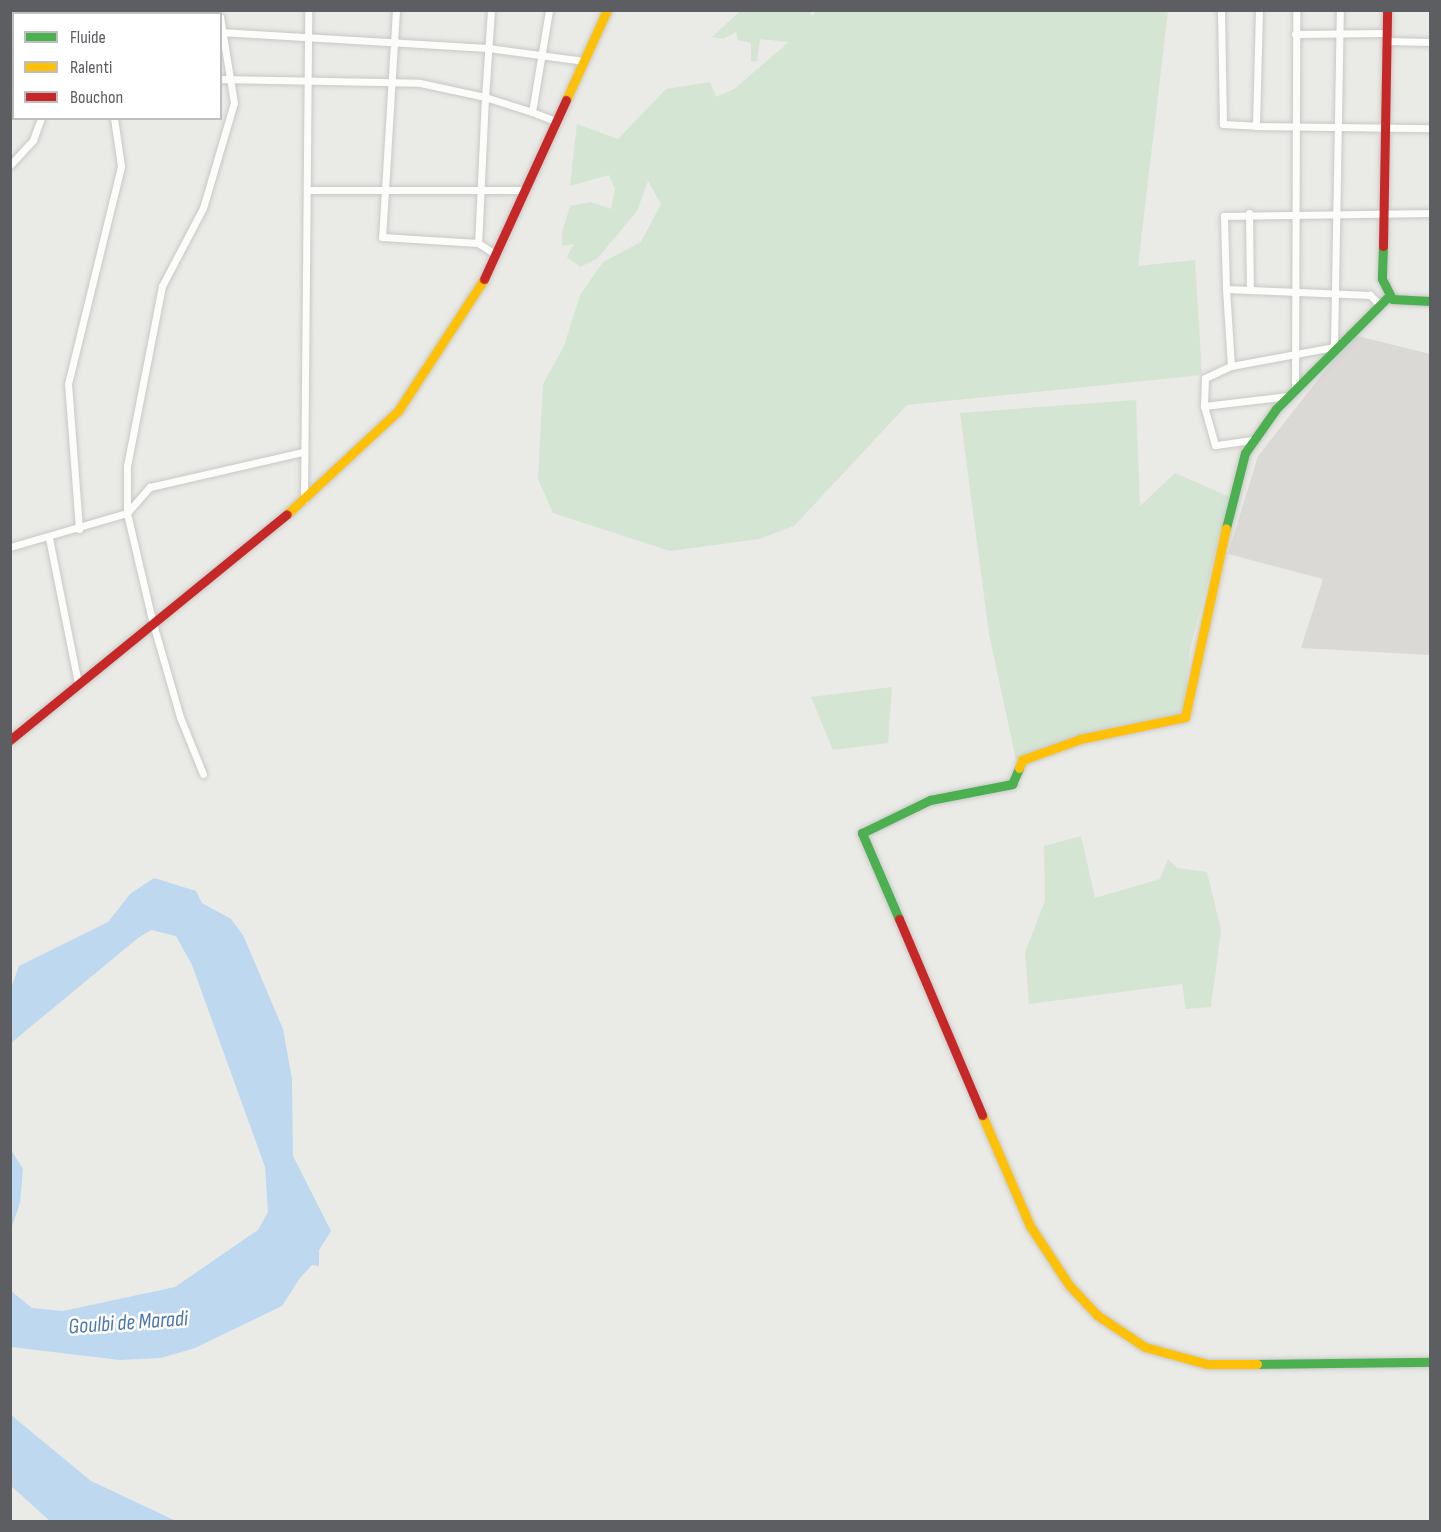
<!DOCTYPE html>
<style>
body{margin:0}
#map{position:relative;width:1441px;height:1532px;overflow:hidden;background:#eaeae6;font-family:"Sofia Sans Condensed",sans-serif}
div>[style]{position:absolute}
.industrial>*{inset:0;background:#dad9d6}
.green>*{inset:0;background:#d5e5d4}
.water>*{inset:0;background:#bed8f0}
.roads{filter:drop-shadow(0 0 2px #c8c8c7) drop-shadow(0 0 2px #c8c8c7)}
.street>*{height:7px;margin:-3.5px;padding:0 3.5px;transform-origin:3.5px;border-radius:3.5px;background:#fcfcfb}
.fast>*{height:9px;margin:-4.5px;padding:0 4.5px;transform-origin:4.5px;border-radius:4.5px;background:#4caf50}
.slow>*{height:9px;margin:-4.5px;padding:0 4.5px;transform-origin:4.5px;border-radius:4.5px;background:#ffc107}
.jam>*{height:9px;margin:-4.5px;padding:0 4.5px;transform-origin:4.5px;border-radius:4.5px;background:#c62828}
span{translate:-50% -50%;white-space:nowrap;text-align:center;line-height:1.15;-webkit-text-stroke:5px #fff;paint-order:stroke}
.water-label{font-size:22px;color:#4e76ac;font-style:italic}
.frame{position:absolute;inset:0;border:12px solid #5c5e62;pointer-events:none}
.legend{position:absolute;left:12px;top:12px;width:210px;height:108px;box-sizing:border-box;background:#fff;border:2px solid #bebfc0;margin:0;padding:8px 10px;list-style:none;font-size:18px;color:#5c5e62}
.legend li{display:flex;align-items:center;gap:12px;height:30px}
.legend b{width:30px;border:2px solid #bebfc0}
</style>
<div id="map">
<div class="industrial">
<i style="clip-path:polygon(1353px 335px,1430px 354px,1430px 655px,1301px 648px,1323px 579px,1228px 554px,1258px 456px)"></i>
</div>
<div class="green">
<i style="clip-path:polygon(810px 11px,812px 16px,817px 10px,1168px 11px,1138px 266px,1195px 260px,1202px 375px,907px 405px,794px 526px,759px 539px,670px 551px,553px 513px,538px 479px,543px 384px,564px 346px,580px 295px,603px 262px,641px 242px,661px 204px,648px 181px,637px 211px,597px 259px,580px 267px,567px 257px,574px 244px,562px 246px,562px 232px,570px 206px,591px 202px,611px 209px,615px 189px,609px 175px,570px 186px,577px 124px,618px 139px,666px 89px,710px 82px,716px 97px,734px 89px,789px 42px,760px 39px,757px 61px,751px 62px,751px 43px,738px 40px,736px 32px,723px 39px,712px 37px,739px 12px)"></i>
<i style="clip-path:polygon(1136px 400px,1140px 506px,1175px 473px,1230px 497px,1190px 649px,1183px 716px,1016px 760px,989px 634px,960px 413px)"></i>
<i style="clip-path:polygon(892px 687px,888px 743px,833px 750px,811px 697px)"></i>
<i style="clip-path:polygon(1081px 836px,1095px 898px,1160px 879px,1168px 859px,1177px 868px,1207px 872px,1221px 930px,1211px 1007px,1186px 1009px,1182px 984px,1029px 1004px,1025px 952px,1045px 901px,1044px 846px)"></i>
</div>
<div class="water">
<i style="clip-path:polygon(154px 878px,196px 891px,202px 903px,231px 919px,243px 935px,283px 1029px,292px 1079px,293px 1156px,331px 1231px,319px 1250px,319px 1266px,312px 1265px,300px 1278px,282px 1306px,195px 1348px,161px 1358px,120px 1360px,11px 1347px,11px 1291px,32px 1308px,63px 1311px,175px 1287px,258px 1230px,268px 1212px,265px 1167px,192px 965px,176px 936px,151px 930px,138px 938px,11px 1043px,11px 988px,19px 966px,108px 922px,130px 894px)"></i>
<i style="clip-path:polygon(11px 1150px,23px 1169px,20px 1203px,11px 1229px)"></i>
<i style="clip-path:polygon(11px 1415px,91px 1481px,176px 1521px,50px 1521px,11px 1486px)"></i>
</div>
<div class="roads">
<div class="street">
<i style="left:100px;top:10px;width:4px;rotate:90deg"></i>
<i style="left:396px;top:10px;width:227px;rotate:93.5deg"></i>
<i style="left:382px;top:237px;width:96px;rotate:3.6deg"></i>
<i style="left:491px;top:10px;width:87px;rotate:93.9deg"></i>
<i style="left:485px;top:97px;width:49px;rotate:17.7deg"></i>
<i style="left:532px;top:112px;width:103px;rotate:-80.5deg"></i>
<i style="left:1221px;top:10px;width:114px;rotate:89deg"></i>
<i style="left:1223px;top:124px;width:33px;rotate:3deg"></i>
<i style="left:1259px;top:10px;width:116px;rotate:91.5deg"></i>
<i style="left:1256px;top:126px;width:174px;rotate:0.7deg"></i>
<i style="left:87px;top:14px;width:4px;rotate:-76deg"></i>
<i style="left:172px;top:14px;width:4px;rotate:-90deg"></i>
<i style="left:220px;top:32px;width:268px;rotate:3.4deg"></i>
<i style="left:488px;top:48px;width:97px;rotate:7.7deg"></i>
<i style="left:1295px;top:34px;width:92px;rotate:-0.6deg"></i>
<i style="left:1387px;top:41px;width:43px;rotate:1.3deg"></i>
<i style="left:220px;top:79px;width:200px;rotate:1.1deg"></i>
<i style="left:420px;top:83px;width:66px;rotate:12.2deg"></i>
<i style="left:485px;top:97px;width:146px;rotate:92.7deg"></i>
<i style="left:478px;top:243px;width:20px;rotate:33deg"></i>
<i style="left:532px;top:112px;width:22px;rotate:21deg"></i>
<i style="left:10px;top:165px;width:34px;rotate:-47deg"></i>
<i style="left:33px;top:140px;width:23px;rotate:-70deg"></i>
<i style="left:307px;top:190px;width:217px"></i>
<i style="left:1249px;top:213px;width:77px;rotate:89.3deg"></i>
<i style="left:1226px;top:289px;width:77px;rotate:86.3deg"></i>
<i style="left:1379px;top:304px;width:13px;rotate:-135deg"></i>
<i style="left:1370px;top:295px;width:144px;rotate:-177.6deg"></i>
<i style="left:1226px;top:289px;width:73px;rotate:-91.6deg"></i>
<i style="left:1224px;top:216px;width:206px;rotate:-0.8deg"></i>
<i style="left:1295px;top:389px;width:379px;rotate:-89.8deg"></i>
<i style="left:1204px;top:406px;width:85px;rotate:-6.8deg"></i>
<i style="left:1252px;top:440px;width:37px;rotate:172deg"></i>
<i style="left:1215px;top:445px;width:41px;rotate:-105.8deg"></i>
<i style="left:1204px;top:406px;width:28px;rotate:-88deg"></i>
<i style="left:1205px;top:378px;width:29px;rotate:-25deg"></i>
<i style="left:1231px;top:366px;width:105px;rotate:-10.5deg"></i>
<i style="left:1334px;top:347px;width:337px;rotate:-89deg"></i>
<i style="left:304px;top:500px;width:490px;rotate:-89.5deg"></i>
<i style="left:79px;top:529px;width:145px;rotate:-94.3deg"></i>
<i style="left:68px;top:384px;width:224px;rotate:-76.3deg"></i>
<i style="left:121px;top:166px;width:49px;rotate:-98.3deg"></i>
<i style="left:49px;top:538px;width:148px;rotate:78.7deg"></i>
<i style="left:10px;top:547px;width:122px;rotate:-16.2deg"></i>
<i style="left:127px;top:513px;width:35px;rotate:-49deg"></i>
<i style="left:150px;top:487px;width:157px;rotate:-12.9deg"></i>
<i style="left:203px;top:774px;width:61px;rotate:-112deg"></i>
<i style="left:180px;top:717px;width:101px;rotate:-106.1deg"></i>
<i style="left:152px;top:620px;width:110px;rotate:-103.2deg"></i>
<i style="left:127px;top:513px;width:47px;rotate:-90deg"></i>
<i style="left:127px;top:466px;width:183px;rotate:-79deg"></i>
<i style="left:162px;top:286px;width:88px;rotate:-62.3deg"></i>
<i style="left:203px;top:208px;width:109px;rotate:-73.6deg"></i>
<i style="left:234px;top:103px;width:87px;rotate:-99.2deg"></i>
</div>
<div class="fast">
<i style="left:1383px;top:246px;width:33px;rotate:92deg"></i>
<i style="left:1382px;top:279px;width:22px;rotate:63deg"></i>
<i style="left:1392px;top:299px;width:38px;rotate:3deg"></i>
<i style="left:1226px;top:528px;width:77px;rotate:-75.8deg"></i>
<i style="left:1245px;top:453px;width:54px;rotate:-54.8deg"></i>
<i style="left:1276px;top:409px;width:160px;rotate:-45deg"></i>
<i style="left:899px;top:919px;width:94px;rotate:-113.3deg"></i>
<i style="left:862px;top:833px;width:76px;rotate:-25.9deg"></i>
<i style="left:930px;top:800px;width:84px;rotate:-11deg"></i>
<i style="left:1012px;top:784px;width:17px;rotate:-66deg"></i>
<i style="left:1257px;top:1364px;width:173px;rotate:-0.7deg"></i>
</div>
<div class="slow">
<i style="left:566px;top:100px;width:99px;rotate:-65.5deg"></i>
<i style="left:287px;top:514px;width:151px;rotate:-42.9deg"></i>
<i style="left:398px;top:411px;width:158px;rotate:-56.9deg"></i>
<i style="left:1019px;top:768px;width:9px;rotate:-69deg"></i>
<i style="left:1022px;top:760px;width:62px;rotate:-19.9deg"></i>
<i style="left:1080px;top:739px;width:107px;rotate:-11.8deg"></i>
<i style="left:1185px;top:717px;width:193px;rotate:-77.8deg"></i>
<i style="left:982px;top:1115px;width:121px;rotate:66.6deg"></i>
<i style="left:1030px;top:1226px;width:71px;rotate:56.5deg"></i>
<i style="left:1069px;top:1285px;width:41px;rotate:47deg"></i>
<i style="left:1097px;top:1315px;width:58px;rotate:33.7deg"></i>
<i style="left:1145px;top:1347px;width:64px;rotate:15.3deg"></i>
<i style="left:1207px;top:1364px;width:50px"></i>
</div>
<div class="jam">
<i style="left:1383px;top:246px;width:236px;rotate:-89deg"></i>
<i style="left:484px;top:279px;width:197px;rotate:-65.4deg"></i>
<i style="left:10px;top:740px;width:357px;rotate:-39.2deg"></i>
<i style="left:899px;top:919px;width:213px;rotate:67deg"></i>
</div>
</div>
<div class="water-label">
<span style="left:128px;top:1323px;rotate:-4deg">Goulbi de Maradi</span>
</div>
<div class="frame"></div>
<ul class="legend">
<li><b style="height:8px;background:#4caf50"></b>Fluide</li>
<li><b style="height:8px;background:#ffc107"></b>Ralenti</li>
<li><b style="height:8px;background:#c62828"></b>Bouchon</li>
</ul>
</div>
